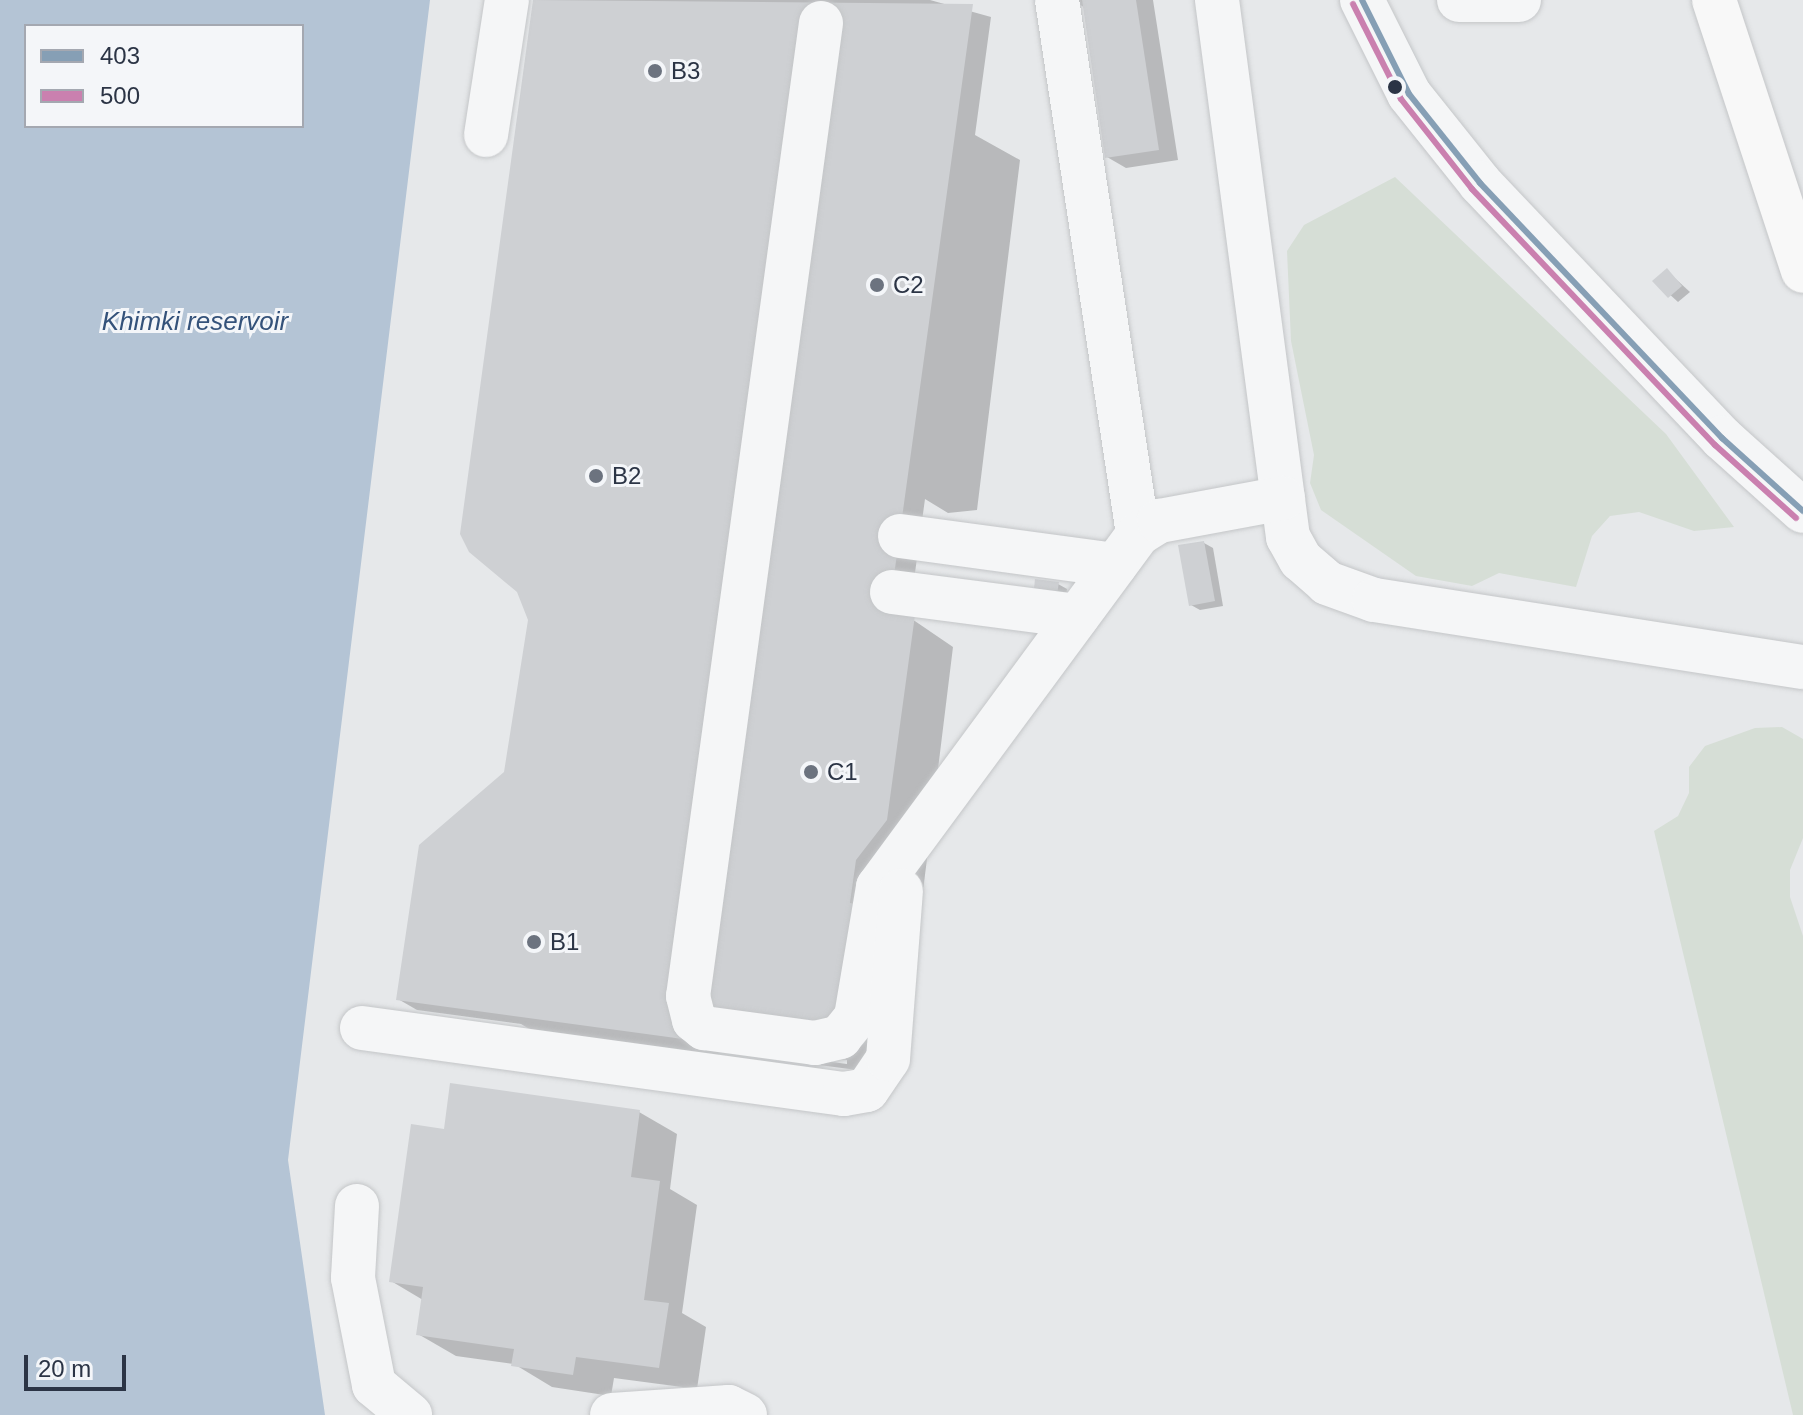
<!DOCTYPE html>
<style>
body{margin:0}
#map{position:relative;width:1803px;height:1415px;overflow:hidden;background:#e6e8ea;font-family:Helvetica,sans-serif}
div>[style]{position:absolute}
.green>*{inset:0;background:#d6ded6}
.water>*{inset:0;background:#b4c4d5}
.shadow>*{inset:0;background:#0003}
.building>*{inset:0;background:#ced0d3}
.roads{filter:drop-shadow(0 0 2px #c4c6c8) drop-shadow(0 0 2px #c4c6c8)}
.minor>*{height:44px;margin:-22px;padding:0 22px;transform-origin:22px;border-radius:22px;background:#f5f6f7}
.major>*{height:44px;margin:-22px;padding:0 22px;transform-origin:22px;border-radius:22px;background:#f8f8f8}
.bus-1>*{height:6px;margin:-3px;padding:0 3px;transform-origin:3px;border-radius:3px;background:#869fb5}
.bus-2>*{height:6px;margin:-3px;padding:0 3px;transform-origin:3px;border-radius:3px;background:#ca80af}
.dots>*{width:22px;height:22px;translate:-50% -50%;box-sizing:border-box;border:4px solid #f4f6f9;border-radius:50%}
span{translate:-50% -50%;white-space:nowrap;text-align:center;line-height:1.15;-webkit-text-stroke:6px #f4f6f9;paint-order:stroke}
.poi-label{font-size:24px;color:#2b3445}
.left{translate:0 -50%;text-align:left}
.water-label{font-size:26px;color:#34527a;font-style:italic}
.legend{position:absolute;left:24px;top:24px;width:280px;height:104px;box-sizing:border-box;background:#f4f6f9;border:2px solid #a4a8b1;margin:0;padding:10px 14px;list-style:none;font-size:24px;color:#2b3445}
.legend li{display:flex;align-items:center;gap:16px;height:40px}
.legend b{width:40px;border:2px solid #a4a8b1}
.scale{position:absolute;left:24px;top:1355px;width:102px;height:36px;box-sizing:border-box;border:4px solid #2b3445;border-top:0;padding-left:10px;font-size:24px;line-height:28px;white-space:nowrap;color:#2b3445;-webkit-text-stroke:6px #f4f6f9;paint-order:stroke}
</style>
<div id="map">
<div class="green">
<i style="clip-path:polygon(1395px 177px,1666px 434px,1734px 527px,1694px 531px,1639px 512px,1610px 516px,1592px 536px,1576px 587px,1499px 573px,1472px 586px,1416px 576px,1321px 510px,1310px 483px,1314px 455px,1291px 341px,1287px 251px,1304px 225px)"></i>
<i style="clip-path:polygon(1782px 727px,1803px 739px,1803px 838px,1790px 870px,1790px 897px,1803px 936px,1803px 1415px,1793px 1415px,1654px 831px,1678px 816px,1689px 793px,1689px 767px,1705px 746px,1755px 728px)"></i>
</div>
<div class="water">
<i style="clip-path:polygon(evenodd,0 0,430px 0,288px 1160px,325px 1415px,0 1415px,0 0,26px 26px,302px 26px,302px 126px,26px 126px,26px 26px)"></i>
</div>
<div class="shadow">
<i style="clip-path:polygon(evenodd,535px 0,930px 0,991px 17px,975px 135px,1020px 160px,977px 510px,948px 513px,925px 499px,909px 617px,953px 647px,910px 997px,857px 1070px,720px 1052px,711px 1081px,556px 1045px,521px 1024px,417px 1010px,398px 999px,506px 773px,530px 620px,519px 590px,462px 534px,535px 0,723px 1043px,847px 1060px,847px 1064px,723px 1047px,723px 1043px)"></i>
<i style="clip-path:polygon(1153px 0,1178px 160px,1126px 168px,1107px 157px,1085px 8px,1073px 0)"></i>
<i style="clip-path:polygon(1667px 271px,1690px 292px,1678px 302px,1655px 281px)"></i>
<i style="clip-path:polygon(1204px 543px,1213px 548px,1223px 606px,1200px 610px,1191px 605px)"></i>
<i style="clip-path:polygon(1058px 584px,1067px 589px,1065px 605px,1044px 602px)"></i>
<i style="clip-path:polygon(639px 1112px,677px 1134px,670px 1189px,697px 1205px,682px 1313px,706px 1327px,697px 1389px,614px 1378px,611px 1396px,552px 1387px,514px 1364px,456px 1356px,418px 1334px,423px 1300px,391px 1281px,445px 1131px)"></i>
</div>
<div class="building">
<i style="clip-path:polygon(533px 0,973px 4px,889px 612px,915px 615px,887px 820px,856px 860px,850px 903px,889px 909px,873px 1025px,865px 1043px,837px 1060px,396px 1000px,419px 845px,504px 772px,528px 620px,517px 592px,469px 552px,460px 534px)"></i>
<i style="clip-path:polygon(1082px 0,1136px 0,1159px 150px,1105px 158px)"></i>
<i style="clip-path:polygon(1667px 268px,1682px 286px,1668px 298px,1652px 281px)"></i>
<i style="clip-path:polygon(1204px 541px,1215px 601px,1189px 606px,1178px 545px)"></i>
<i style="clip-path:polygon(1035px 579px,1059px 582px,1056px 601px,1033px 598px)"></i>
<i style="clip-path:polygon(450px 1083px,640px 1110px,631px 1177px,660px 1181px,644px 1300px,669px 1303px,659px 1368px,576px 1357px,573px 1375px,511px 1366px,514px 1349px,416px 1335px,423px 1287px,389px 1282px,411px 1124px,444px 1129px)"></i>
</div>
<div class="roads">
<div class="minor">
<i style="left:1057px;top:0;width:540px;rotate:81.37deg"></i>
<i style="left:1217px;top:0;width:542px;rotate:82.47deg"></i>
<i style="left:1288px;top:537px;width:26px;rotate:61deg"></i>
<i style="left:1301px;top:560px;width:35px;rotate:41deg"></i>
<i style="left:1327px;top:583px;width:50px;rotate:19.9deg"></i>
<i style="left:1374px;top:600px;width:434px;rotate:8.9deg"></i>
<i style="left:1362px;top:0;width:105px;rotate:63.4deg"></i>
<i style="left:1409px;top:94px;width:114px;rotate:51.4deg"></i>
<i style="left:1480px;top:183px;width:352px;rotate:46.5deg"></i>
<i style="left:1722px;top:438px;width:109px;rotate:42deg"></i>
<i style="left:1459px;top:0;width:60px"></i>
<i style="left:821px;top:23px;width:982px;rotate:97.78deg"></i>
<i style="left:688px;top:996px;width:25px;rotate:76deg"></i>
<i style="left:694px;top:1020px;width:13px;rotate:39deg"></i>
<i style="left:704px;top:1028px;width:112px;rotate:7.7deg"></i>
<i style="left:815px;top:1043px;width:26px;rotate:-13deg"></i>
<i style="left:840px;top:1037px;width:26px;rotate:-51deg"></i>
<i style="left:856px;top:1017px;width:132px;rotate:-80.4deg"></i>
<i style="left:878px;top:887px;width:438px;rotate:-53.6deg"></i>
<i style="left:1138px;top:534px;width:25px;rotate:-32deg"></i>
<i style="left:1159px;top:521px;width:126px;rotate:-10.5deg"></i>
<i style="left:486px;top:135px;width:137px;rotate:-81.2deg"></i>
<i style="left:900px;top:536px;width:217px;rotate:7.7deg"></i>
<i style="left:892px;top:592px;width:187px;rotate:7.4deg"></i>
<i style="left:362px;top:1028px;width:486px;rotate:7.8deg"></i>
<i style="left:844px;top:1094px;width:23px;rotate:-10deg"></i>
<i style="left:867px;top:1090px;width:37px;rotate:-56deg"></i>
<i style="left:888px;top:1059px;width:169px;rotate:-85.6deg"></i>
<i style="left:357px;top:1206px;width:72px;rotate:93.2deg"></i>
<i style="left:353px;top:1278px;width:109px;rotate:78.9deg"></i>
<i style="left:374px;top:1385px;width:47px;rotate:39.8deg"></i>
<i style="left:612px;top:1415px;width:117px;rotate:-3.9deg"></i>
<i style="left:729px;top:1407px;width:18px;rotate:27deg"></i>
</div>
<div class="major">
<i style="left:1714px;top:0;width:285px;rotate:71.8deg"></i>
</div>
</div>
<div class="bus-1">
<i style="left:1362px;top:0;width:105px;rotate:63.4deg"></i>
<i style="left:1409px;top:94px;width:114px;rotate:51.4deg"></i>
<i style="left:1480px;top:183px;width:352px;rotate:46.5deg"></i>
<i style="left:1722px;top:438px;width:109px;rotate:42deg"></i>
</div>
<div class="bus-2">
<i style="left:1353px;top:4px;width:106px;rotate:63.2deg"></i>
<i style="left:1401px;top:99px;width:115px;rotate:51.7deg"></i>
<i style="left:1472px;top:189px;width:353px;rotate:46.5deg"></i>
<i style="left:1715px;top:445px;width:109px;rotate:42deg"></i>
</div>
<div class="dots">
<i style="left:655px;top:71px;background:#6c737f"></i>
<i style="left:1395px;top:87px;background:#2b3445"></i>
<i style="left:877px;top:285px;background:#6c737f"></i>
<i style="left:596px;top:476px;background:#6c737f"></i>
<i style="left:811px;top:772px;background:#6c737f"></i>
<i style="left:534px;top:942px;background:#6c737f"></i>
</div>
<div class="poi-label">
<span class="left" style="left:671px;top:71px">B3</span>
<span class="left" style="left:893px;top:285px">C2</span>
<span class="left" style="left:612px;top:476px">B2</span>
<span class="left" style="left:827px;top:772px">C1</span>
<span class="left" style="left:550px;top:942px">B1</span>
</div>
<div class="water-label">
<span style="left:195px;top:322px">Khimki reservoir</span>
</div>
<ul class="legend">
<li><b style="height:10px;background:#869fb5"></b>403</li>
<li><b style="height:10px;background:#ca80af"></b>500</li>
</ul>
<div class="scale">20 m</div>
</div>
